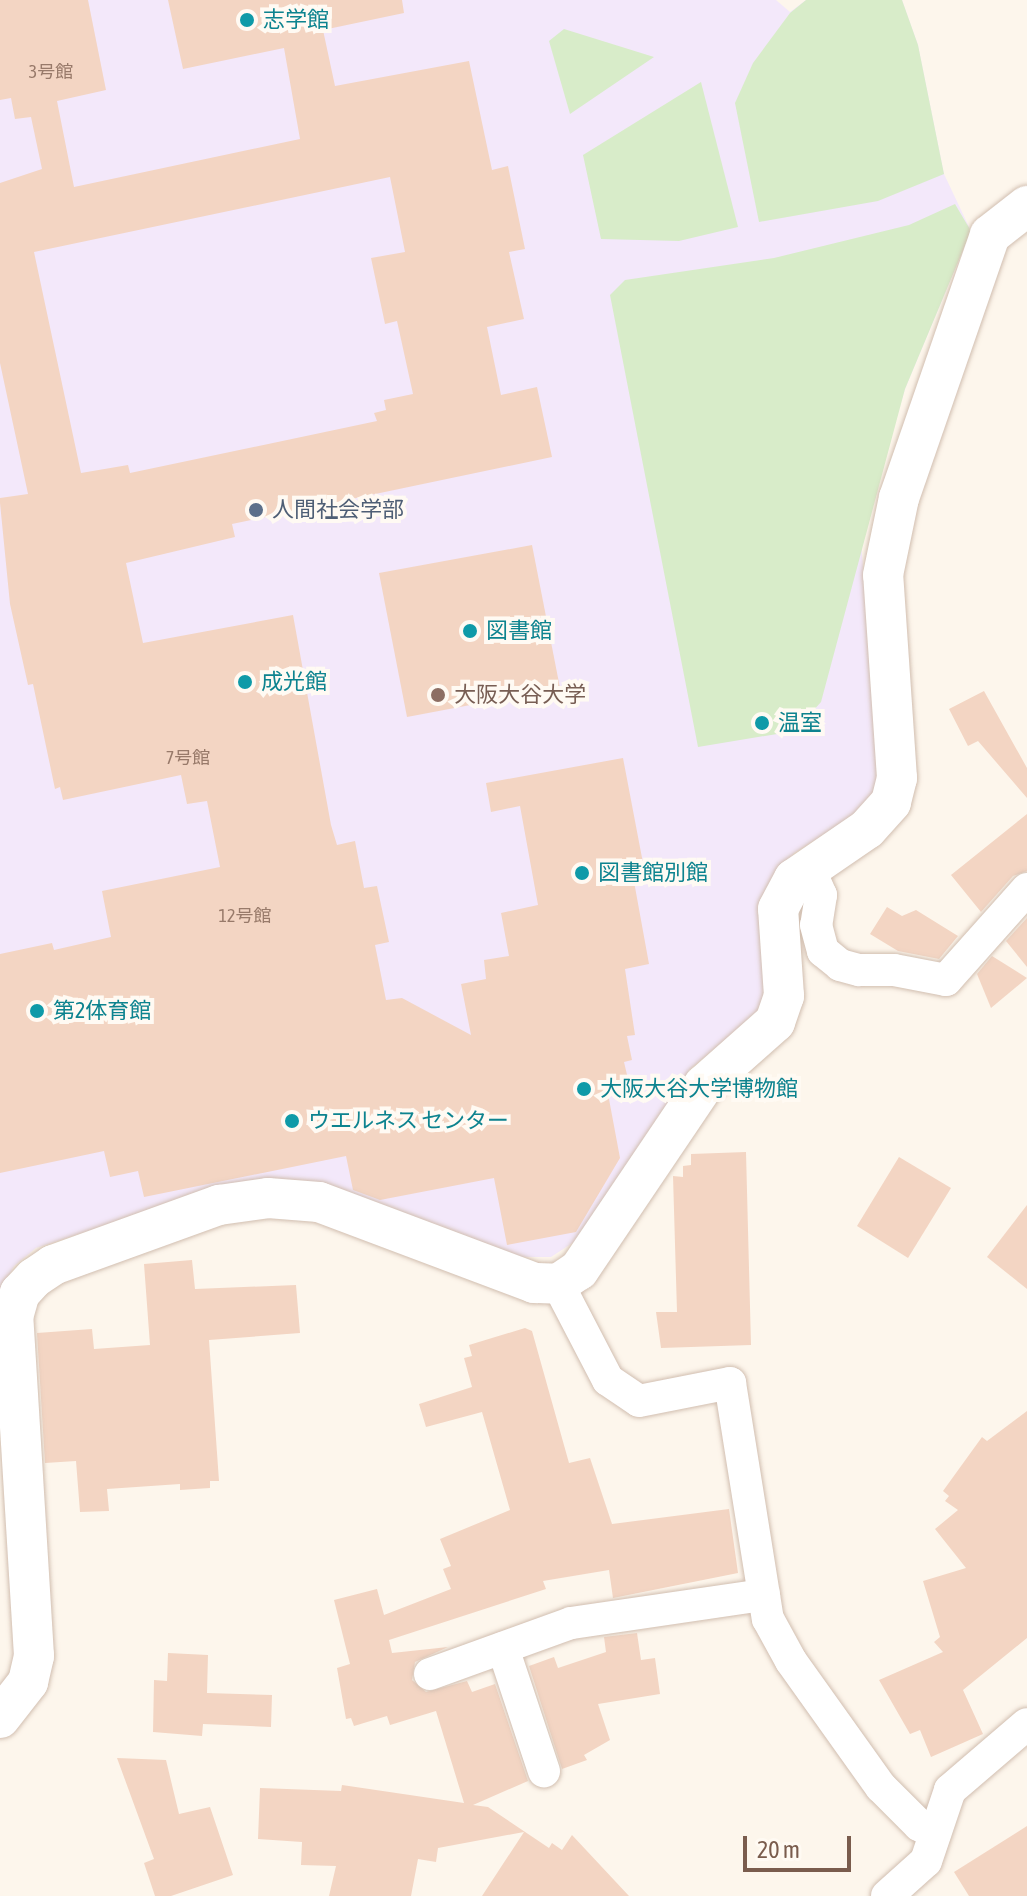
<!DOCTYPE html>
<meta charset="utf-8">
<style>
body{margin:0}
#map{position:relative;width:1027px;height:1896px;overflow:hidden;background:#fdf6ec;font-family:"Asap Condensed","Noto Sans JP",sans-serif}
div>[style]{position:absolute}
.education>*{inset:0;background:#f3e8fa}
.green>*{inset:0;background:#d8ecc9}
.building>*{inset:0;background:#f3d5c3}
.roads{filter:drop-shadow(0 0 2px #d1beb0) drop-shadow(0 0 2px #d1beb0)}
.minor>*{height:32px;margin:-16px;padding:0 16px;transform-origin:16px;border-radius:16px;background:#fff}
.tertiary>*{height:40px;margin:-20px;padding:0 20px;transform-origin:20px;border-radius:20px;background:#fff}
.dots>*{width:22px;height:22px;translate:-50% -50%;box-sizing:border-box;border:4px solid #fffaf3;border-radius:50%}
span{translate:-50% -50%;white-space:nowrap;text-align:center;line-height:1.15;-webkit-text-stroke:8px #fffaf3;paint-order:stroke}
.number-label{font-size:18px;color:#987a6a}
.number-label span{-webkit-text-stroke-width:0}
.culture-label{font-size:22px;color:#0d838f}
.left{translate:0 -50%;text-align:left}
.service-label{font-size:22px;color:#4e5e75}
.education-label{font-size:22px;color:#785e54}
.scale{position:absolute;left:743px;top:1836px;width:108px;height:36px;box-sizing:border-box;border:4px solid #7a5c4d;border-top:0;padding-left:10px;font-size:24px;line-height:28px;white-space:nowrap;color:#7a5c4d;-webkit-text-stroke:6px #fffaf3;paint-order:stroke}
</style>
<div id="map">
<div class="education">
<i style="clip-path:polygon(0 0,776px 0,790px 12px,806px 0,902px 0,918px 45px,944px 174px,971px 231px,905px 389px,861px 543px,883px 778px,862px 811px,794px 853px,767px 892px,766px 1006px,690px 1069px,577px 1240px,551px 1257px,511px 1257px,229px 1185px,36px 1248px,14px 1266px,0 1293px)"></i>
</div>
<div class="green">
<i style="clip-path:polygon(806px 0,902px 0,918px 45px,944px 174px,878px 201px,759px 222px,735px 103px,753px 63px,790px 13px)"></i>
<i style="clip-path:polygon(564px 29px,654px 57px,570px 114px,549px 41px)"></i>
<i style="clip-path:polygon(701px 82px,738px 227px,679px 241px,601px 239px,583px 155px)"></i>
<i style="clip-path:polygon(955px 204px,971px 231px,905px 389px,821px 702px,795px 731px,698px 747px,610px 295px,625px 280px,774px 258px,909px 225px)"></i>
</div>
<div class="building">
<i style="clip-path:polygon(evenodd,0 0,88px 0,106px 90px,57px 101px,74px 187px,300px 139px,284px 48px,183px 69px,168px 0,402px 0,404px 13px,323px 30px,335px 86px,469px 61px,492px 170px,508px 166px,525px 249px,509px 252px,524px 319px,487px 327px,501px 395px,537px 387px,552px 457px,232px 524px,235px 537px,126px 563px,143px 643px,293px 615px,331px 825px,337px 845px,355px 841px,364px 888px,377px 886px,389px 942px,375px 945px,386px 1000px,402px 998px,471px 1035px,461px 984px,486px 979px,484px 960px,509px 956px,501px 913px,538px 905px,520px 806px,491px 812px,486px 783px,623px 758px,643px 863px,631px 865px,649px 964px,625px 969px,635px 1035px,627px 1036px,632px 1060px,624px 1062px,628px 1079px,606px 1083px,620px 1158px,576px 1232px,507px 1245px,494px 1178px,380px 1200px,353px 1190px,346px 1156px,144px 1197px,138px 1171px,110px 1177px,104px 1151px,0 1173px,0 954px,52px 943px,54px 950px,111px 937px,102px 891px,220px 867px,207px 801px,187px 804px,181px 775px,63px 800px,60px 787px,55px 789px,33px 684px,28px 685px,10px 604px,0 503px,0 498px,28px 494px,0 363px,0 183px,42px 169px,31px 117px,15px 119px,11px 98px,0 100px,0 0,390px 177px,405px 252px,371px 258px,385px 324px,397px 321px,413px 394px,384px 400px,386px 410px,374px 413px,377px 421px,130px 473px,128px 465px,81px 473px,34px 252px,390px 177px)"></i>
<i style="clip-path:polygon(532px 545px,560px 688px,407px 717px,379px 573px)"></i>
<i style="clip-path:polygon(984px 691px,1027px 768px,1027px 798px,978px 741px,968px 746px,949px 709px)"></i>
<i style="clip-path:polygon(1027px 814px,1027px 871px,1013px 876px,981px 912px,951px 875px)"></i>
<i style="clip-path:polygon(887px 907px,902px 916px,916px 910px,958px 936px,939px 959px,898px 951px,870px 934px)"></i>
<i style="clip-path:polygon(1027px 918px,1027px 967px,1006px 941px)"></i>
<i style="clip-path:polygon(992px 956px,1027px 978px,991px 1008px,977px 974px)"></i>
<i style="clip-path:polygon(746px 1152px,751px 1345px,661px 1348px,656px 1312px,677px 1312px,673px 1176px,683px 1177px,683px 1166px,691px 1165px,691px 1154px)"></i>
<i style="clip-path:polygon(899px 1157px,951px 1188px,908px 1258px,857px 1226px)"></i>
<i style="clip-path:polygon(1027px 1205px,1027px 1289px,987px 1257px)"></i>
<i style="clip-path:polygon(192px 1260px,195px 1289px,296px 1285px,300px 1333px,209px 1340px,219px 1481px,210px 1481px,210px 1488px,180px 1490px,180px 1484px,107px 1489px,109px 1511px,80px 1512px,76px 1461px,45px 1463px,37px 1333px,92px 1329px,94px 1349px,150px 1345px,144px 1264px)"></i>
<i style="clip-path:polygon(525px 1328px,532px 1331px,569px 1463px,590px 1458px,612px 1524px,729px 1509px,738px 1573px,613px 1598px,609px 1570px,543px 1581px,546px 1589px,389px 1640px,392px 1653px,448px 1647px,415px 1662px,412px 1680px,426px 1692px,467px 1681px,472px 1692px,495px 1684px,528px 1781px,473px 1805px,488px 1807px,549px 1848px,552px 1843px,562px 1850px,572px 1835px,629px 1896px,482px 1896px,524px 1832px,438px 1848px,436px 1862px,418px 1859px,411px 1896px,329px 1896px,336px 1866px,301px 1865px,302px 1842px,258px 1839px,260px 1788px,341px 1791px,342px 1785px,464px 1803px,436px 1711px,390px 1725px,387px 1716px,354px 1726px,351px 1718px,346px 1719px,337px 1668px,350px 1664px,334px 1600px,377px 1589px,384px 1615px,451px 1589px,443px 1569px,451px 1566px,440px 1539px,510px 1510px,482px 1412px,426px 1427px,419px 1404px,472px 1387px,464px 1358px,472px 1356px,469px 1345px)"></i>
<i style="clip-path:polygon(1027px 1411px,1027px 1638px,963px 1690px,983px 1734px,931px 1757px,920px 1730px,910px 1734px,879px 1680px,943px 1652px,934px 1642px,940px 1637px,923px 1581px,966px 1568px,935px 1529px,958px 1510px,945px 1501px,949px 1496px,943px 1491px,982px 1437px,987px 1441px)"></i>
<i style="clip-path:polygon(637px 1633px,641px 1660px,655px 1658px,660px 1694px,598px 1704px,610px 1740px,584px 1755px,587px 1760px,562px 1769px,529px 1666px,554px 1657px,558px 1668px,606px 1652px,604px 1637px)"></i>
<i style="clip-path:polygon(168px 1653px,208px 1655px,207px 1693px,272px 1695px,271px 1727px,203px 1724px,202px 1736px,153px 1732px,154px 1680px,167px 1681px)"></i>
<i style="clip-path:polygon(117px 1758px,166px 1760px,179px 1814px,210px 1807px,233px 1875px,171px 1896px,155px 1896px,144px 1863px,154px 1859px)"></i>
<i style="clip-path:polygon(1027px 1826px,1027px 1896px,969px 1896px,954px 1872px)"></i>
</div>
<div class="roads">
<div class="minor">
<i style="left:808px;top:866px;width:32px;rotate:66deg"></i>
<i style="left:821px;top:895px;width:30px;rotate:99deg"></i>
<i style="left:816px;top:925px;width:27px;rotate:75deg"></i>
<i style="left:823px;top:951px;width:22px;rotate:39deg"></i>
<i style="left:840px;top:965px;width:20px;rotate:15deg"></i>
<i style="left:859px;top:970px;width:35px"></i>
<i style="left:894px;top:970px;width:53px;rotate:10.9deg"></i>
<i style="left:946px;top:980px;width:122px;rotate:-48.3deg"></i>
<i style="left:558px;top:1284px;width:108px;rotate:62.5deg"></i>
<i style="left:608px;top:1380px;width:37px;rotate:34deg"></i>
<i style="left:639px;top:1401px;width:93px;rotate:-11.2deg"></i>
<i style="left:730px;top:1383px;width:239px;rotate:80.9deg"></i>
<i style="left:768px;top:1619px;width:48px;rotate:61.3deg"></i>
<i style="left:791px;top:1661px;width:155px;rotate:54.5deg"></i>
<i style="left:881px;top:1787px;width:54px;rotate:45deg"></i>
<i style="left:919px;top:1825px;width:18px;rotate:27deg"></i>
<i style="left:503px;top:1648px;width:130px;rotate:71.6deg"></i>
<i style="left:430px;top:1674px;width:150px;rotate:-19.9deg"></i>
<i style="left:571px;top:1623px;width:195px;rotate:-8.3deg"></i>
<i style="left:887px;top:1896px;width:52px;rotate:-41.9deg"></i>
<i style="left:926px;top:1861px;width:75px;rotate:-71.3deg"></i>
<i style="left:950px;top:1790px;width:101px;rotate:-40.6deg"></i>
</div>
<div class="tertiary">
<i style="left:0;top:1718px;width:46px;rotate:-52.1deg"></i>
<i style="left:28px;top:1682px;width:27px;rotate:-77deg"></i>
<i style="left:34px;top:1656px;width:340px;rotate:-93.5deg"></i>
<i style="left:13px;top:1317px;width:25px;rotate:-74deg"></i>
<i style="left:20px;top:1293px;width:21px;rotate:-47deg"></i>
<i style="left:34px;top:1278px;width:23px;rotate:-34deg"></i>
<i style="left:53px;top:1265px;width:177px;rotate:-19.9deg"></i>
<i style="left:219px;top:1205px;width:49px;rotate:-8.1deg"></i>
<i style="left:268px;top:1198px;width:51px;rotate:4.5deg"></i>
<i style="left:319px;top:1202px;width:230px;rotate:20.6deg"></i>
<i style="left:534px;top:1283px;width:24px;rotate:2deg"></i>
<i style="left:558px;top:1284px;width:25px;rotate:-34deg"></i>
<i style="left:579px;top:1270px;width:223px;rotate:-56deg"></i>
<i style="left:704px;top:1085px;width:95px;rotate:-41.6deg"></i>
<i style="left:775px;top:1022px;width:28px;rotate:-71deg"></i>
<i style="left:784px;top:996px;width:87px;rotate:-93.9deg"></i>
<i style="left:778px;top:909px;width:34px;rotate:-62deg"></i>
<i style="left:794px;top:879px;width:88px;rotate:-34.4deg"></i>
<i style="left:867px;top:829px;width:36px;rotate:-48deg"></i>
<i style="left:891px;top:802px;width:25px;rotate:-76deg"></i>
<i style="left:897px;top:778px;width:203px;rotate:-93.9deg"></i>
<i style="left:883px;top:575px;width:79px;rotate:-78.3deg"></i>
<i style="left:899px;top:498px;width:278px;rotate:-70.9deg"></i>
<i style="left:990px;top:235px;width:47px;rotate:-38.1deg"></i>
</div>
</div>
<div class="dots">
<i style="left:247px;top:20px;background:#0f9aa8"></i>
<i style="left:256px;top:510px;background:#5c6f8a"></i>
<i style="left:470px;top:631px;background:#0f9aa8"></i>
<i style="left:245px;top:682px;background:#0f9aa8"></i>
<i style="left:438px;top:695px;background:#8d6e63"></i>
<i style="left:762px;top:723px;background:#0f9aa8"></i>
<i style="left:582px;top:873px;background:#0f9aa8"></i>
<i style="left:37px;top:1011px;background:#0f9aa8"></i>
<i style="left:584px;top:1089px;background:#0f9aa8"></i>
<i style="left:292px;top:1121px;background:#0f9aa8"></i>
</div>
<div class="number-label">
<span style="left:51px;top:72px">3号館</span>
<span style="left:188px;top:758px">7号館</span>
<span style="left:245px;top:916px">12号館</span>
</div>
<div class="culture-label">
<span class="left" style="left:263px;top:20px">志学館</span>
<span class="left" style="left:486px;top:631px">図書館</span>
<span class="left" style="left:261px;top:682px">成光館</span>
<span class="left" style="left:778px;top:723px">温室</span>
<span class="left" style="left:598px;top:873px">図書館別館</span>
<span class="left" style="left:53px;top:1011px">第2体育館</span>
<span class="left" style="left:600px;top:1089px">大阪大谷大学博物館</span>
<span class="left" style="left:308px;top:1121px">ウエルネス センター</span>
</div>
<div class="service-label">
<span class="left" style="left:272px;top:510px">人間社会学部</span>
</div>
<div class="education-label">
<span class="left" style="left:454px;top:695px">大阪大谷大学</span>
</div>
<div class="scale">20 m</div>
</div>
